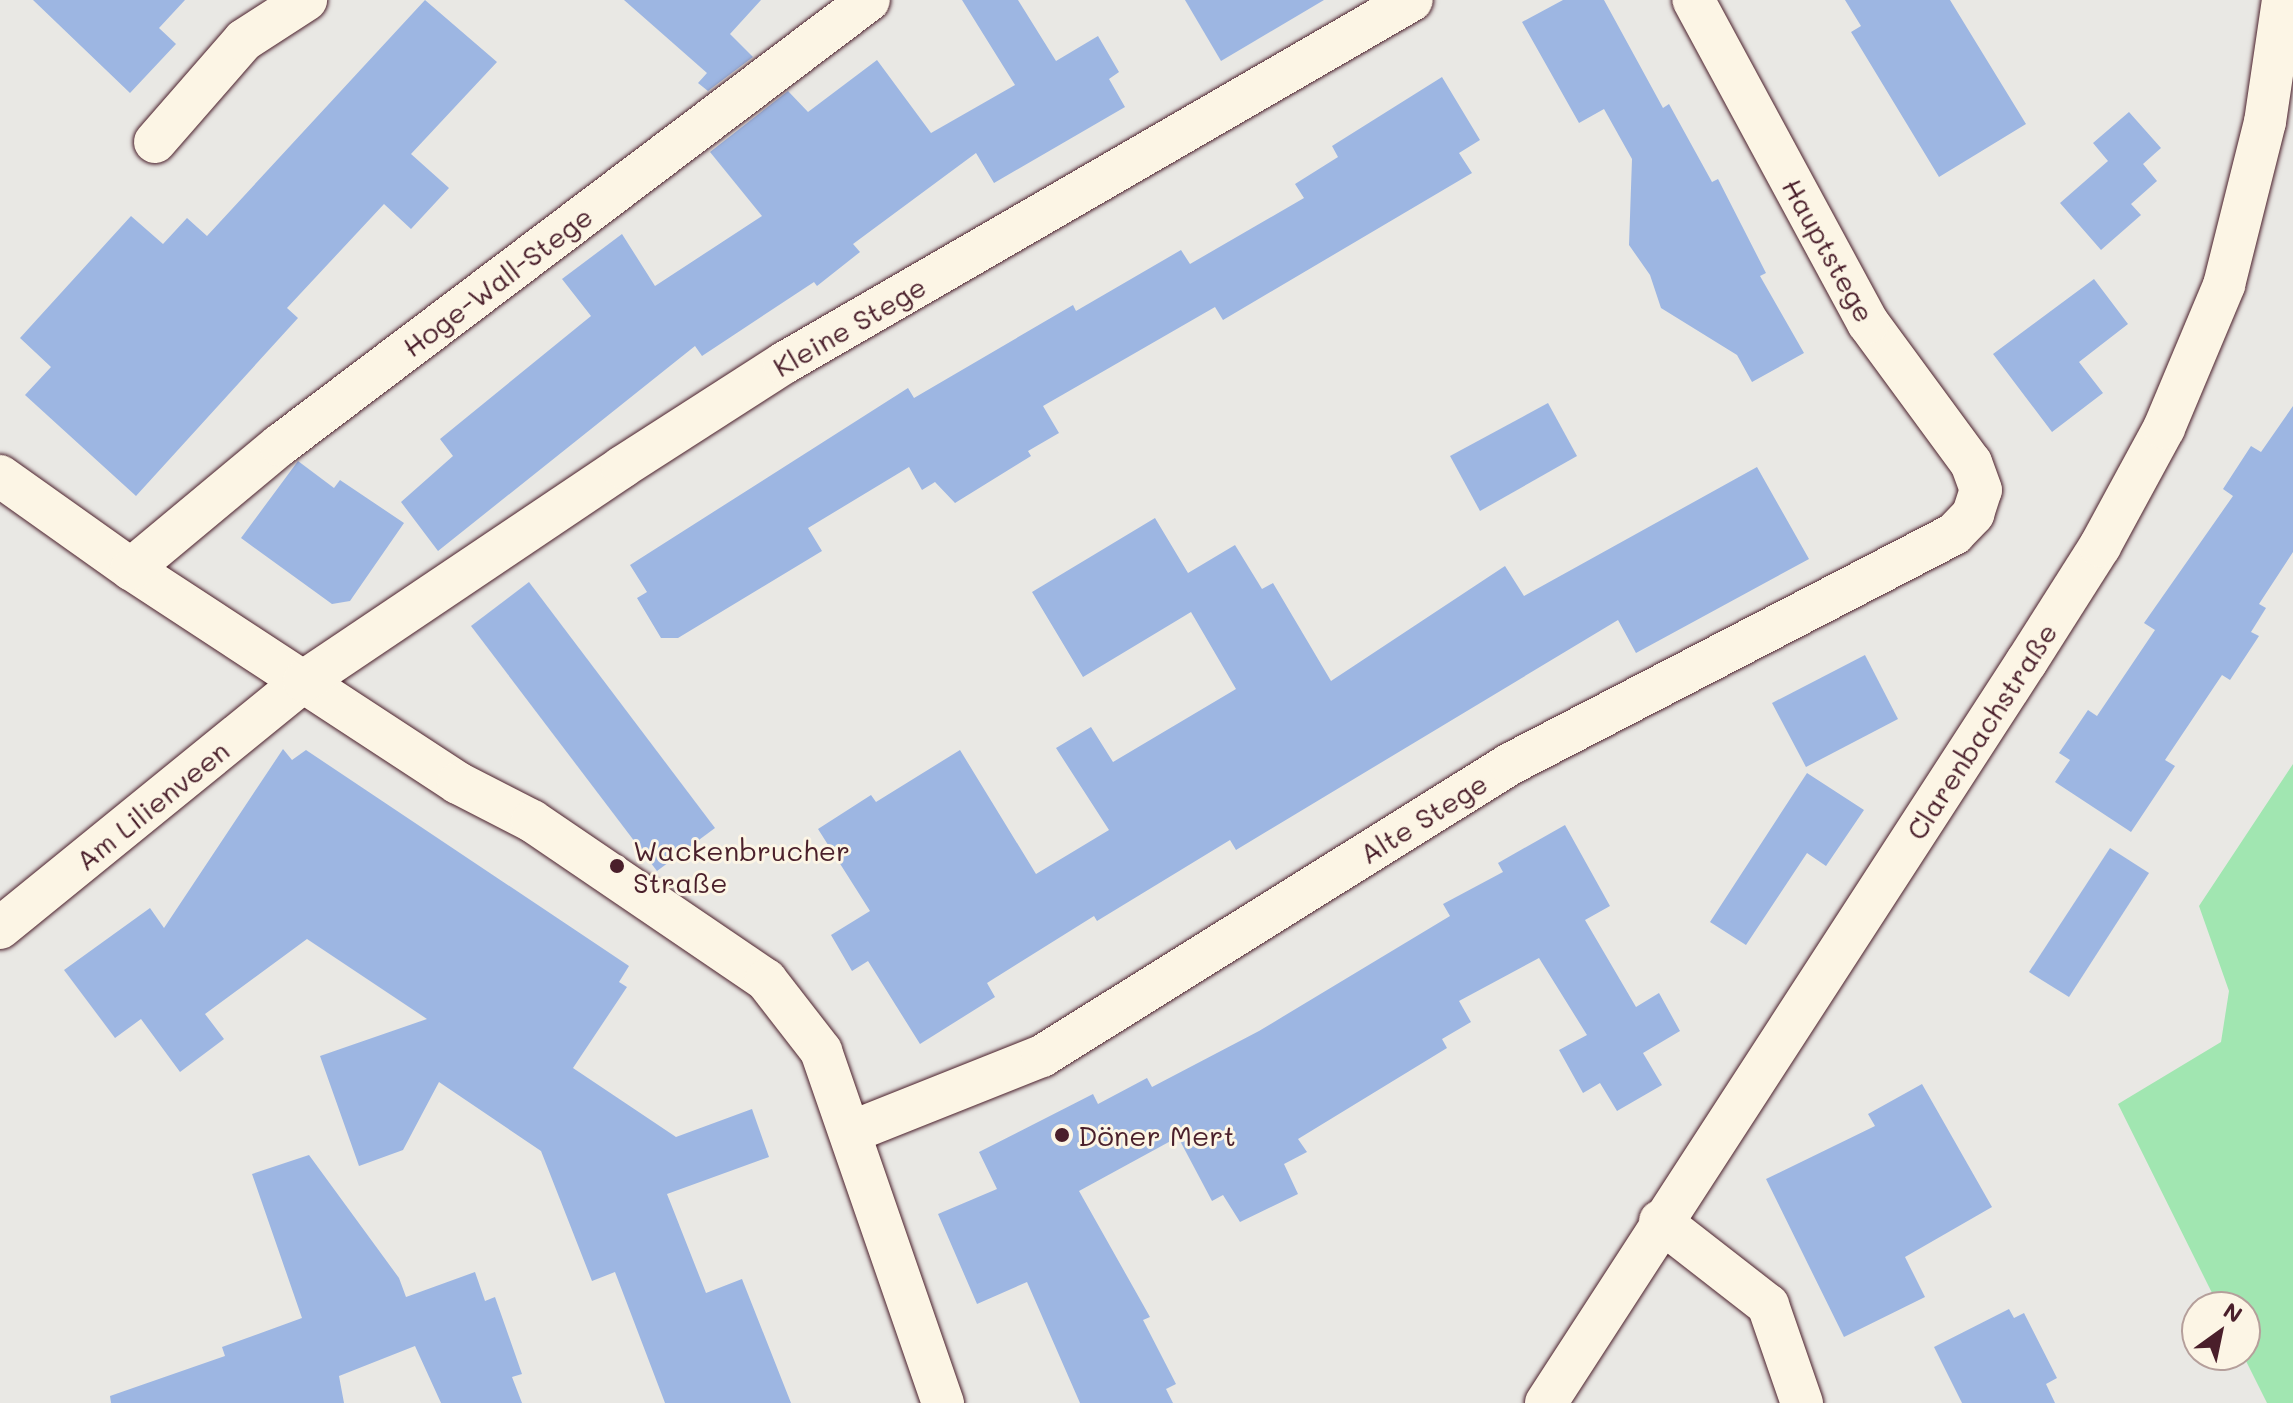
<!DOCTYPE html>
<meta charset="utf-8">
<style>
body{margin:0}
#map{position:relative;width:2293px;height:1403px;overflow:hidden;background:#e9e8e4;font-family:Mali,sans-serif}
div>[style]{position:absolute}
.green>*{inset:0;background:#a1e6b1}
.building>*{inset:0;background:#9db6e2}
.roads{filter:drop-shadow(0 0 2px #4a1f2b) drop-shadow(0 0 2px #4a1f2b)}
.minor>*{height:42px;margin:-21px;padding:0 21px;transform-origin:21px;border-radius:21px;background:#fcf5e5}
.dots>*{width:22px;height:22px;translate:-50% -50%;box-sizing:border-box;border:4px solid #fcf5e5;border-radius:50%}
span{translate:-50% -50%;white-space:nowrap;text-align:center;line-height:1.15;-webkit-text-stroke:6px #fcf5e5;paint-order:stroke}
.street-label{font-size:28px;color:#4a1f2b}
.poi-label{font-size:28px;color:#4a1f2b}
.left{translate:0 -50%;text-align:left}
.north{position:absolute;left:2181px;top:1291px;width:80px;height:80px;box-sizing:border-box;background:#fcf5e5;border:2px solid #b59f9b;border-radius:50%;rotate:33deg;font-size:22px;font-weight:700;line-height:32px;text-align:center;color:#4a1f2b}
.north::after{content:'';display:block;margin:auto;width:28px;height:36px;background:#4a1f2b;clip-path:polygon(50% 0,100% 100%,50% 72%,0 100%)}
</style>
<div id="map">
<div class="green">
<i style="clip-path:polygon(2293px 764px,2293px 1403px,2267px 1403px,2243px 1355px,2245px 1307px,2219px 1307px,2118px 1104px,2221px 1042px,2229px 991px,2199px 906px)"></i>
</div>
<div class="building">
<i style="clip-path:polygon(33px 0,185px 0,159px 28px,176px 44px,130px 93px)"></i>
<i style="clip-path:polygon(425px 0,497px 62px,411px 154px,449px 188px,411px 229px,384px 204px,287px 308px,298px 318px,136px 496px,25px 395px,51px 367px,20px 338px,131px 216px,163px 244px,187px 218px,207px 236px)"></i>
<i style="clip-path:polygon(624px 0,761px 0,730px 34px,753px 57px,708px 91px,698px 83px,707px 73px)"></i>
<i style="clip-path:polygon(962px 0,1018px 0,1056px 61px,1098px 36px,1119px 72px,1109px 79px,1125px 107px,994px 183px,976px 153px,853px 244px,860px 252px,817px 286px,814px 282px,702px 356px,695px 346px,438px 551px,401px 502px,453px 456px,440px 439px,591px 316px,562px 279px,622px 234px,655px 286px,762px 216px,710px 152px,788px 91px,808px 112px,877px 60px,931px 133px,1015px 85px)"></i>
<i style="clip-path:polygon(1185px 0,1324px 0,1221px 61px)"></i>
<i style="clip-path:polygon(1563px 0,1604px 0,1663px 108px,1669px 104px,1712px 182px,1718px 179px,1766px 273px,1760px 276px,1804px 353px,1752px 382px,1737px 355px,1661px 308px,1650px 275px,1629px 245px,1632px 159px,1604px 109px,1579px 123px,1522px 22px)"></i>
<i style="clip-path:polygon(1845px 0,1950px 0,2026px 124px,1939px 177px,1851px 32px,1861px 26px)"></i>
<i style="clip-path:polygon(1442px 77px,1480px 140px,1459px 153px,1472px 173px,1223px 320px,1215px 307px,1043px 406px,1059px 433px,1028px 451px,1031px 456px,955px 503px,935px 482px,922px 490px,909px 467px,808px 528px,822px 551px,678px 638px,661px 638px,637px 598px,647px 592px,630px 565px,908px 388px,914px 398px,1073px 305px,1076px 311px,1181px 250px,1190px 264px,1304px 198px,1295px 184px,1338px 157px,1332px 146px)"></i>
<i style="clip-path:polygon(2129px 112px,2161px 148px,2143px 164px,2157px 181px,2131px 204px,2141px 215px,2101px 250px,2060px 203px,2108px 161px,2093px 143px)"></i>
<i style="clip-path:polygon(2094px 279px,2128px 324px,2079px 362px,2103px 393px,2052px 432px,1993px 354px)"></i>
<i style="clip-path:polygon(1548px 403px,1577px 456px,1480px 511px,1450px 456px)"></i>
<i style="clip-path:polygon(2293px 406px,2293px 552px,2259px 604px,2266px 608px,2251px 632px,2259px 636px,2230px 680px,2222px 675px,2165px 760px,2175px 766px,2131px 832px,2055px 782px,2070px 760px,2059px 753px,2088px 710px,2097px 716px,2155px 630px,2144px 623px,2233px 496px,2223px 489px,2251px 446px,2261px 452px)"></i>
<i style="clip-path:polygon(298px 461px,334px 488px,340px 480px,404px 523px,350px 601px,332px 604px,241px 538px)"></i>
<i style="clip-path:polygon(1757px 467px,1809px 559px,1636px 653px,1618px 620px,1236px 850px,1230px 840px,1097px 921px,1094px 916px,987px 983px,995px 997px,920px 1044px,868px 961px,852px 971px,831px 935px,870px 911px,818px 829px,871px 795px,876px 802px,960px 750px,1036px 874px,1109px 830px,1056px 748px,1091px 727px,1113px 762px,1236px 689px,1191px 612px,1083px 677px,1032px 592px,1155px 518px,1188px 573px,1235px 545px,1262px 589px,1273px 583px,1331px 681px,1505px 566px,1524px 596px)"></i>
<i style="clip-path:polygon(529px 582px,715px 828px,657px 871px,471px 626px)"></i>
<i style="clip-path:polygon(1865px 655px,1898px 719px,1806px 767px,1772px 703px)"></i>
<i style="clip-path:polygon(283px 749px,292px 760px,306px 750px,629px 966px,619px 982px,627px 987px,573px 1068px,676px 1137px,752px 1109px,769px 1157px,667px 1194px,706px 1293px,742px 1279px,791px 1403px,665px 1403px,615px 1272px,592px 1281px,541px 1151px,439px 1082px,403px 1150px,359px 1166px,320px 1056px,427px 1019px,307px 939px,205px 1014px,224px 1039px,180px 1072px,141px 1019px,115px 1038px,64px 970px,150px 908px,164px 928px)"></i>
<i style="clip-path:polygon(1807px 773px,1864px 810px,1826px 866px,1807px 853px,1746px 945px,1710px 922px)"></i>
<i style="clip-path:polygon(1565px 825px,1610px 906px,1585px 920px,1636px 1007px,1659px 993px,1680px 1031px,1643px 1053px,1662px 1085px,1617px 1111px,1600px 1083px,1583px 1093px,1559px 1050px,1587px 1035px,1539px 958px,1459px 1001px,1471px 1022px,1442px 1039px,1447px 1048px,1298px 1139px,1307px 1152px,1284px 1164px,1298px 1194px,1240px 1222px,1223px 1195px,1212px 1201px,1178px 1137px,1079px 1191px,1150px 1317px,1143px 1320px,1176px 1384px,1166px 1389px,1173px 1403px,1080px 1403px,1027px 1282px,977px 1304px,938px 1214px,997px 1189px,979px 1152px,1093px 1094px,1098px 1104px,1147px 1078px,1152px 1087px,1259px 1031px,1450px 916px,1443px 904px,1503px 872px,1498px 863px)"></i>
<i style="clip-path:polygon(2110px 848px,2149px 873px,2069px 997px,2029px 972px)"></i>
<i style="clip-path:polygon(1922px 1084px,1992px 1207px,1905px 1257px,1925px 1297px,1844px 1337px,1766px 1179px,1875px 1126px,1868px 1114px)"></i>
<i style="clip-path:polygon(309px 1155px,399px 1278px,406px 1297px,475px 1272px,485px 1301px,495px 1297px,522px 1374px,512px 1377px,522px 1403px,441px 1403px,415px 1346px,339px 1376px,344px 1403px,111px 1403px,110px 1396px,225px 1356px,222px 1347px,302px 1318px,252px 1174px)"></i>
<i style="clip-path:polygon(2009px 1309px,2014px 1318px,2024px 1313px,2057px 1378px,2046px 1384px,2055px 1403px,1962px 1403px,1934px 1347px)"></i>
</div>
<div class="roads">
<div class="minor">
<i style="left:155px;top:142px;width:135px;rotate:-48.9deg"></i>
<i style="left:244px;top:40px;width:74px;rotate:-32.8deg"></i>
<i style="left:0;top:476px;width:161px;rotate:35.4deg"></i>
<i style="left:131px;top:569px;width:391px;rotate:33.2deg"></i>
<i style="left:458px;top:783px;width:83px;rotate:27.2deg"></i>
<i style="left:532px;top:821px;width:283px;rotate:34.2deg"></i>
<i style="left:766px;top:980px;width:90px;rotate:52.2deg"></i>
<i style="left:821px;top:1051px;width:373px;rotate:70.9deg"></i>
<i style="left:131px;top:569px;width:194px;rotate:-39.8deg"></i>
<i style="left:280px;top:445px;width:738px;rotate:-37.07deg"></i>
<i style="left:0;top:928px;width:392px;rotate:-39.1deg"></i>
<i style="left:304px;top:681px;width:383px;rotate:-33.9deg"></i>
<i style="left:622px;top:467px;width:193px;rotate:-32.7deg"></i>
<i style="left:784px;top:363px;width:725px;rotate:-30.03deg"></i>
<i style="left:851px;top:1132px;width:206px;rotate:-21.7deg"></i>
<i style="left:1042px;top:1056px;width:552px;rotate:-31.96deg"></i>
<i style="left:1510px;top:764px;width:500px;rotate:-27.38deg"></i>
<i style="left:1954px;top:534px;width:28px;rotate:-46deg"></i>
<i style="left:1973px;top:514px;width:25px;rotate:-72deg"></i>
<i style="left:1981px;top:490px;width:29px;rotate:-110deg"></i>
<i style="left:1971px;top:463px;width:174px;rotate:-126.3deg"></i>
<i style="left:1868px;top:323px;width:367px;rotate:-118.4deg"></i>
<i style="left:1660px;top:1221px;width:137px;rotate:37.9deg"></i>
<i style="left:1768px;top:1305px;width:104px;rotate:70.9deg"></i>
<i style="left:1546px;top:1403px;width:884px;rotate:-57.05deg"></i>
<i style="left:2027px;top:661px;width:136px;rotate:-57.6deg"></i>
<i style="left:2100px;top:546px;width:134px;rotate:-61.5deg"></i>
<i style="left:2164px;top:428px;width:155px;rotate:-67.2deg"></i>
<i style="left:2224px;top:285px;width:168px;rotate:-75.9deg"></i>
<i style="left:2265px;top:122px;width:123px;rotate:-81.6deg"></i>
</div>
</div>
<div class="dots">
<i style="left:617px;top:866px;background:#4a1f2b"></i>
<i style="left:1062px;top:1135px;background:#4a1f2b"></i>
</div>
<div class="street-label">
<span style="left:1829px;top:250px;rotate:61deg">Hauptstege</span>
<span style="left:497px;top:281px;rotate:-37deg">Hoge-Wall-Stege</span>
<span style="left:849px;top:326px;rotate:-30deg">Kleine Stege</span>
<span style="left:1981px;top:731px;rotate:-57deg">Clarenbachstraße</span>
<span style="left:152px;top:805px;rotate:-39deg">Am Lilienveen</span>
<span style="left:1423px;top:818px;rotate:-32deg">Alte Stege</span>
</div>
<div class="poi-label">
<span class="left" style="left:633px;top:866px">Wackenbrucher<br>Straße</span>
<span class="left" style="left:1078px;top:1135px">Döner Mert</span>
</div>
<div class="north">N</div>
</div>
